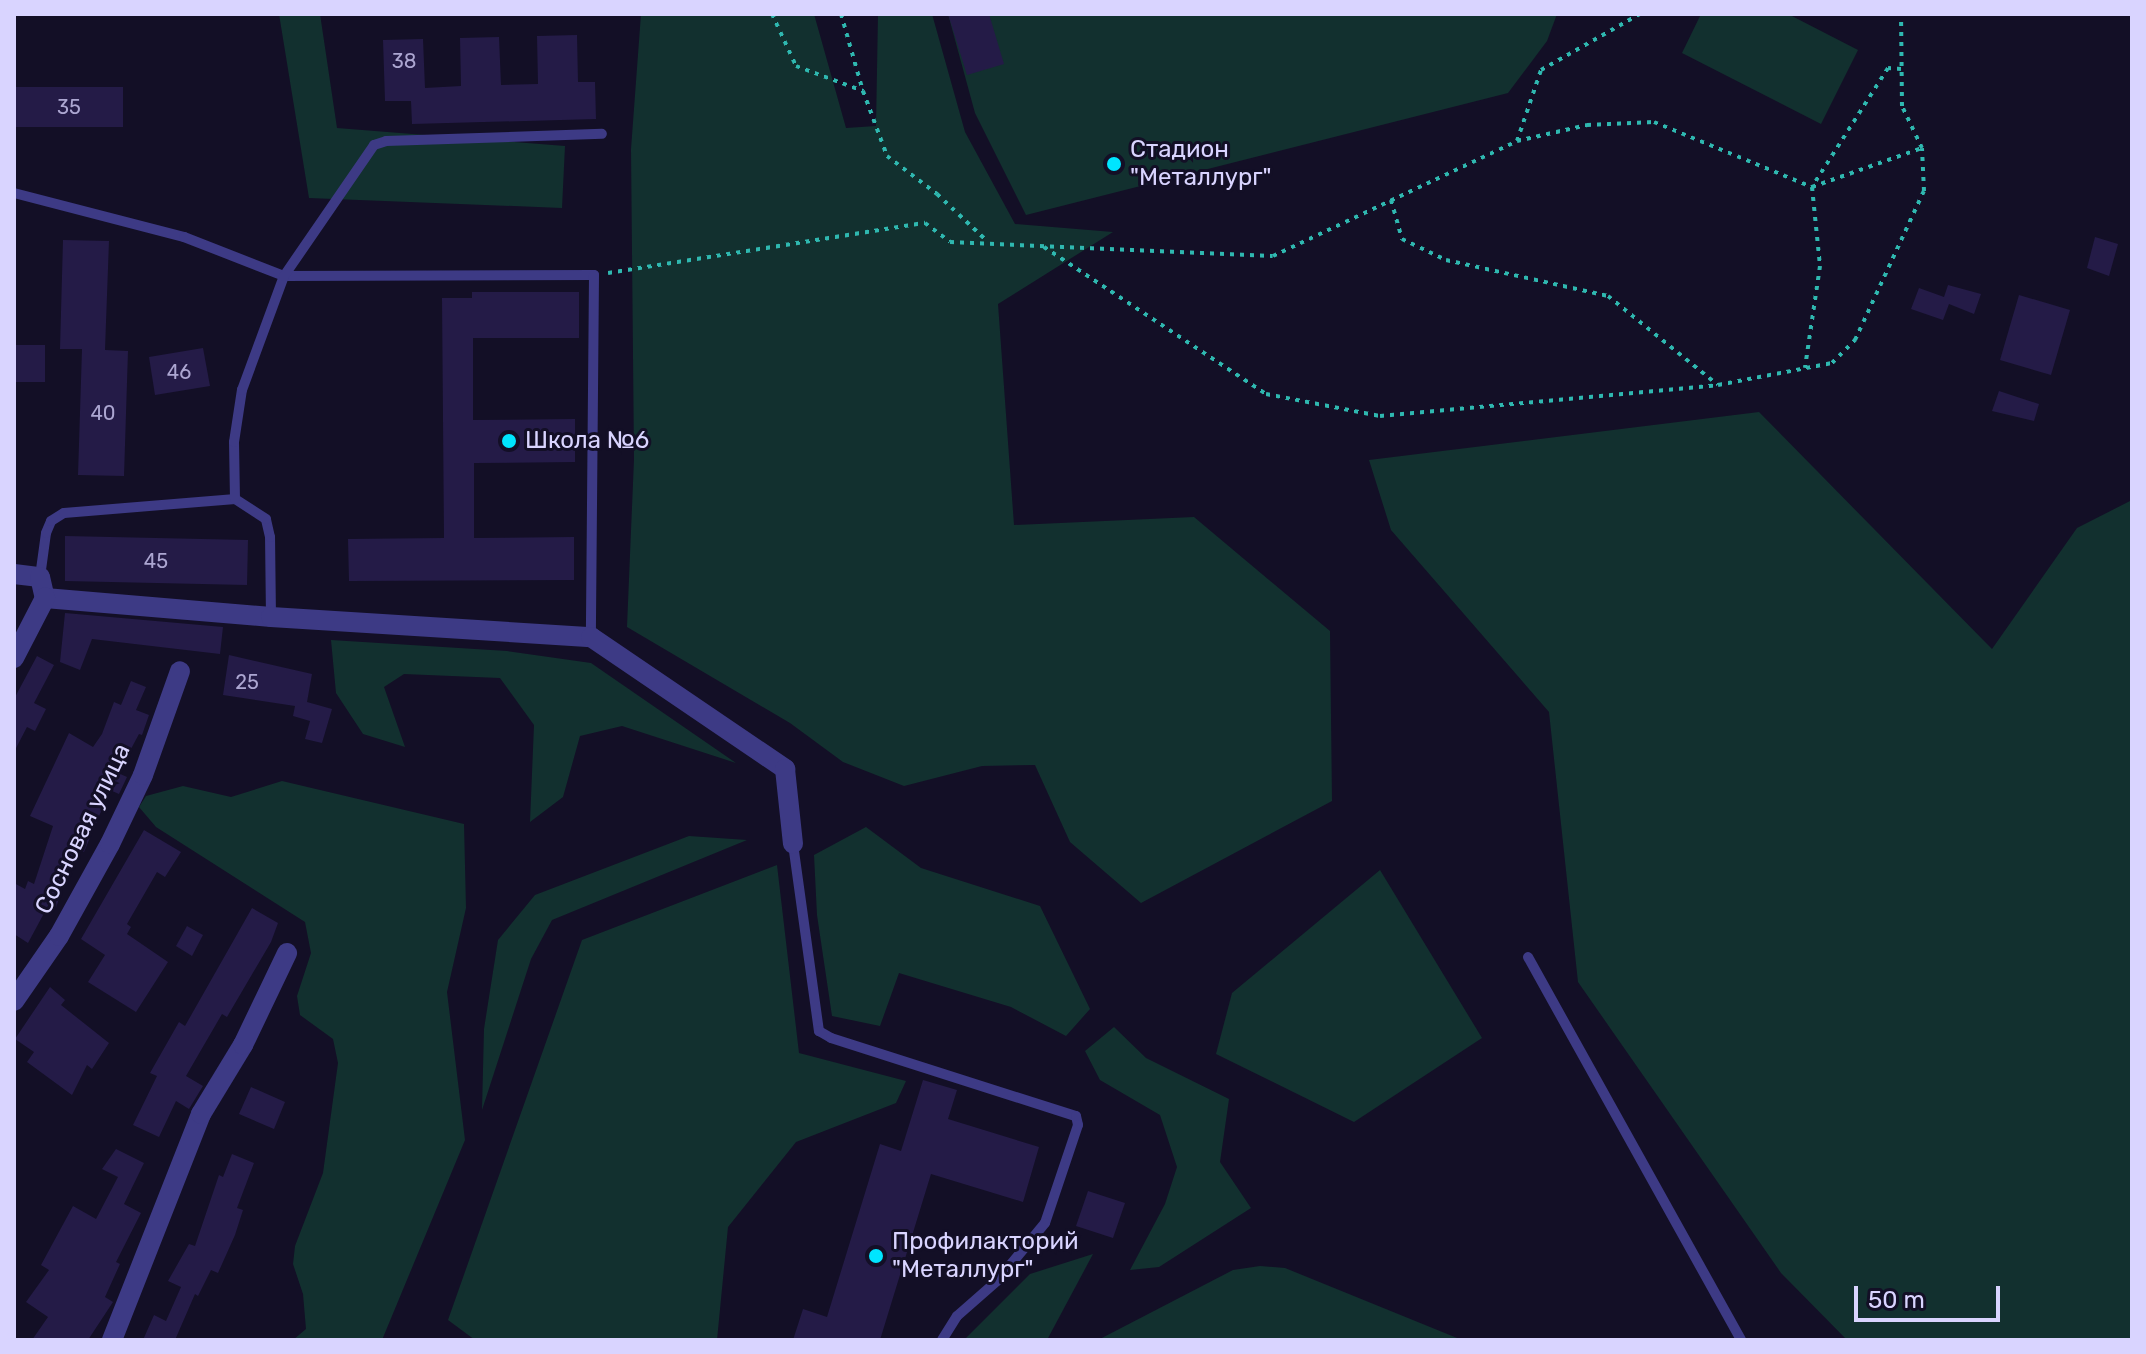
<!DOCTYPE html>
<meta charset="utf-8">
<style>
body{margin:0}
#map{position:relative;width:2146px;height:1354px;overflow:hidden;background:#130f26;font-family:Rubik,sans-serif}
div>[style]{position:absolute}
.green>*{inset:0;background:#12302f}
.building>*{inset:0;background:#241b47}
.path>*{height:4px;margin-top:-2px;transform-origin:0;background:repeating-linear-gradient(90deg,#2fb8b0 0 4px,transparent 0 10px)}
.lane>*{height:10px;margin:-5px;padding:0 5px;transform-origin:5px;border-radius:5px;background:#3d3a85}
.street>*{height:20px;margin:-10px;padding:0 10px;transform-origin:10px;border-radius:10px;background:#3d3a85}
.dots>*{width:22px;height:22px;translate:-50% -50%;box-sizing:border-box;border:4px solid #130f26;border-radius:50%}
span{translate:-50% -50%;white-space:nowrap;text-align:center;line-height:1.15;-webkit-text-stroke:6px #130f26;paint-order:stroke}
.number-label{font-size:20px;color:#aca6d1}
.number-label span{-webkit-text-stroke-width:0}
.poi-label{font-size:24px;color:#d9d4ff}
.left{translate:0 -50%;text-align:left}
.street-label{font-size:24px;color:#d9d4ff}
.frame{position:absolute;inset:0;border:16px solid #d9d4ff;pointer-events:none}
.scale{position:absolute;left:1854px;top:1286px;width:146px;height:36px;box-sizing:border-box;border:4px solid #d9d4ff;border-top:0;padding-left:10px;font-size:24px;line-height:28px;white-space:nowrap;color:#d9d4ff;-webkit-text-stroke:6px #130f26;paint-order:stroke}
</style>
<div id="map">
<div class="green">
<i style="clip-path:polygon(279px 14px,320px 14px,337px 128px,565px 146px,562px 208px,309px 198px)"></i>
<i style="clip-path:polygon(641px 14px,814px 14px,846px 128px,876px 126px,878px 14px,932px 14px,965px 132px,1015px 224px,1113px 232px,998px 304px,1014px 525px,1194px 517px,1330px 631px,1332px 801px,1141px 903px,1070px 842px,1035px 765px,982px 766px,904px 786px,843px 762px,790px 723px,627px 627px,634px 459px,631px 149px)"></i>
<i style="clip-path:polygon(948px 14px,1557px 14px,1547px 41px,1508px 93px,1026px 215px,975px 113px)"></i>
<i style="clip-path:polygon(1701px 14px,1788px 14px,1858px 50px,1821px 124px,1682px 53px)"></i>
<i style="clip-path:polygon(1759px 412px,1992px 649px,2077px 528px,2132px 500px,2132px 1340px,1847px 1340px,1781px 1273px,1578px 982px,1549px 712px,1391px 530px,1369px 460px)"></i>
<i style="clip-path:polygon(331px 640px,507px 651px,591px 663px,736px 763px,622px 726px,580px 736px,563px 797px,530px 822px,534px 725px,500px 678px,404px 674px,384px 687px,405px 747px,363px 734px,336px 693px)"></i>
<i style="clip-path:polygon(282px 781px,464px 824px,466px 908px,447px 992px,465px 1140px,382px 1340px,293px 1340px,306px 1329px,303px 1294px,293px 1264px,295px 1246px,323px 1173px,338px 1063px,333px 1039px,300px 1015px,297px 996px,311px 953px,305px 922px,156px 827px,139px 807px,146px 796px,183px 786px,231px 797px)"></i>
<i style="clip-path:polygon(866px 827px,921px 868px,1040px 906px,1090px 1009px,1066px 1036px,1011px 1007px,899px 973px,880px 1026px,832px 1016px,817px 915px,814px 855px)"></i>
<i style="clip-path:polygon(689px 836px,747px 840px,552px 920px,531px 959px,482px 1110px,484px 1029px,498px 940px,535px 895px)"></i>
<i style="clip-path:polygon(777px 865px,799px 1053px,906px 1081px,896px 1103px,796px 1142px,728px 1227px,717px 1340px,475px 1340px,448px 1320px,582px 940px)"></i>
<i style="clip-path:polygon(1380px 870px,1482px 1038px,1354px 1122px,1216px 1054px,1232px 993px)"></i>
<i style="clip-path:polygon(1114px 1027px,1146px 1058px,1229px 1099px,1220px 1162px,1251px 1208px,1159px 1267px,1130px 1270px,1165px 1204px,1177px 1167px,1160px 1115px,1100px 1080px,1085px 1051px)"></i>
<i style="clip-path:polygon(1093px 1254px,1047px 1340px,964px 1340px,1030px 1274px)"></i>
<i style="clip-path:polygon(1260px 1266px,1285px 1268px,1462px 1340px,1098px 1340px,1233px 1270px)"></i>
</div>
<div class="building">
<i style="clip-path:polygon(948px 14px,989px 14px,1004px 64px,967px 75px)"></i>
<i style="clip-path:polygon(577px 35px,578px 82px,595px 82px,596px 119px,412px 124px,411px 101px,385px 101px,383px 40px,423px 39px,425px 88px,461px 86px,460px 38px,499px 37px,501px 85px,538px 84px,537px 36px)"></i>
<i style="clip-path:polygon(14px 87px,123px 87px,123px 127px,14px 127px)"></i>
<i style="clip-path:polygon(2095px 237px,2118px 244px,2109px 276px,2087px 268px)"></i>
<i style="clip-path:polygon(63px 240px,109px 241px,105px 350px,128px 351px,124px 476px,78px 475px,82px 349px,60px 349px)"></i>
<i style="clip-path:polygon(1948px 285px,1981px 294px,1974px 314px,1949px 304px,1943px 320px,1911px 309px,1919px 288px,1944px 297px)"></i>
<i style="clip-path:polygon(472px 292px,579px 292px,579px 338px,473px 338px,473px 420px,575px 419px,575px 462px,474px 463px,474px 538px,574px 537px,574px 580px,349px 581px,348px 539px,444px 538px,442px 298px,472px 298px)"></i>
<i style="clip-path:polygon(2019px 295px,2070px 310px,2051px 375px,2000px 360px)"></i>
<i style="clip-path:polygon(14px 345px,45px 345px,45px 382px,14px 382px)"></i>
<i style="clip-path:polygon(203px 348px,210px 386px,155px 395px,149px 357px)"></i>
<i style="clip-path:polygon(1999px 391px,2039px 404px,2034px 421px,1992px 411px)"></i>
<i style="clip-path:polygon(65px 536px,248px 540px,247px 585px,65px 581px)"></i>
<i style="clip-path:polygon(65px 613px,223px 627px,220px 654px,92px 639px,80px 670px,60px 662px)"></i>
<i style="clip-path:polygon(229px 655px,312px 674px,307px 702px,332px 709px,322px 743px,305px 739px,310px 721px,293px 716px,295px 706px,223px 695px)"></i>
<i style="clip-path:polygon(37px 656px,54px 665px,34px 703px,46px 709px,35px 731px,27px 727px,14px 752px,14px 699px)"></i>
<i style="clip-path:polygon(131px 681px,146px 687px,136px 710px,149px 715px,142px 735px,139px 734px,118px 773px,127px 777px,119px 794px,110px 790px,84px 852px,75px 848px,56px 908px,49px 904px,28px 943px,14px 934px,14px 883px,25px 889px,28px 881px,34px 884px,53px 826px,30px 816px,69px 733px,93px 747px,102px 734px,114px 702px,121px 705px)"></i>
<i style="clip-path:polygon(144px 830px,181px 852px,165px 877px,157px 872px,127px 924px,131px 927px,127px 934px,168px 962px,136px 1012px,88px 982px,105px 955px,81px 939px)"></i>
<i style="clip-path:polygon(252px 908px,278px 923px,271px 942px,227px 1017px,222px 1014px,186px 1076px,203px 1086px,189px 1109px,176px 1101px,159px 1137px,133px 1125px,157px 1076px,150px 1073px,179px 1022px,185px 1026px)"></i>
<i style="clip-path:polygon(187px 926px,203px 935px,192px 956px,176px 946px)"></i>
<i style="clip-path:polygon(50px 987px,65px 1000px,61px 1005px,109px 1043px,92px 1069px,87px 1065px,72px 1095px,27px 1062px,34px 1052px,15px 1039px)"></i>
<i style="clip-path:polygon(923px 1080px,957px 1090px,948px 1119px,1039px 1147px,1023px 1202px,931px 1174px,880px 1340px,793px 1340px,803px 1309px,827px 1317px,880px 1144px,901px 1151px)"></i>
<i style="clip-path:polygon(251px 1087px,285px 1102px,274px 1129px,239px 1114px)"></i>
<i style="clip-path:polygon(116px 1149px,144px 1163px,124px 1204px,141px 1213px,116px 1262px,120px 1264px,105px 1297px,113px 1302px,88px 1340px,32px 1340px,48px 1317px,26px 1302px,49px 1270px,41px 1265px,73px 1206px,96px 1219px,118px 1177px,102px 1169px)"></i>
<i style="clip-path:polygon(232px 1154px,254px 1163px,237px 1208px,243px 1210px,235px 1235px,218px 1273px,211px 1270px,198px 1296px,195px 1294px,175px 1340px,143px 1340px,154px 1315px,166px 1321px,181px 1287px,168px 1281px,189px 1244px,195px 1246px,219px 1175px,223px 1177px)"></i>
<i style="clip-path:polygon(1088px 1191px,1125px 1203px,1113px 1238px,1076px 1226px)"></i>
</div>
<div class="path">
<i style="left:772px;top:14px;width:57px;rotate:65.2deg"></i>
<i style="left:796px;top:66px;width:72px;rotate:20.5deg"></i>
<i style="left:841px;top:14px;width:80px;rotate:74.1deg"></i>
<i style="left:863px;top:91px;width:69px;rotate:69.7deg"></i>
<i style="left:887px;top:156px;width:63px;rotate:37.2deg"></i>
<i style="left:937px;top:194px;width:69px;rotate:43.2deg"></i>
<i style="left:1901px;top:69px;width:13px;rotate:-176deg"></i>
<i style="left:1888px;top:68px;width:141px;rotate:122.6deg"></i>
<i style="left:1812px;top:187px;width:117px;rotate:-19.5deg"></i>
<i style="left:1517px;top:141px;width:72px;rotate:-12.9deg"></i>
<i style="left:1587px;top:125px;width:67px;rotate:-2.6deg"></i>
<i style="left:1654px;top:122px;width:171px;rotate:22.4deg"></i>
<i style="left:1812px;top:187px;width:79px;rotate:84.2deg"></i>
<i style="left:1820px;top:266px;width:103px;rotate:98.4deg"></i>
<i style="left:1391px;top:200px;width:41px;rotate:74.2deg"></i>
<i style="left:1402px;top:239px;width:49px;rotate:25.5deg"></i>
<i style="left:1446px;top:260px;width:166px;rotate:12.5deg"></i>
<i style="left:1608px;top:296px;width:141px;rotate:39deg"></i>
<i style="left:1718px;top:385px;width:116px;rotate:-10.9deg"></i>
<i style="left:1832px;top:363px;width:33px;rotate:-45deg"></i>
<i style="left:1855px;top:340px;width:164px;rotate:-65.2deg"></i>
<i style="left:1924px;top:191px;width:43px;rotate:-92.7deg"></i>
<i style="left:1922px;top:148px;width:47px;rotate:-115.5deg"></i>
<i style="left:1902px;top:106px;width:92px;rotate:-90.6deg"></i>
<i style="left:1044px;top:247px;width:266px;rotate:33.5deg"></i>
<i style="left:1266px;top:394px;width:116px;rotate:10.9deg"></i>
<i style="left:1380px;top:416px;width:339px;rotate:-5.2deg"></i>
<i style="left:608px;top:273px;width:321px;rotate:-9deg"></i>
<i style="left:925px;top:223px;width:31px;rotate:37deg"></i>
<i style="left:950px;top:242px;width:323px;rotate:2.5deg"></i>
<i style="left:1273px;top:256px;width:270px;rotate:-25.2deg"></i>
<i style="left:1517px;top:141px;width:75px;rotate:-71.3deg"></i>
<i style="left:1541px;top:70px;width:114px;rotate:-29.5deg"></i>
</div>
<div class="lane">
<i style="left:14px;top:193px;width:176px;rotate:14.5deg"></i>
<i style="left:184px;top:237px;width:107px;rotate:21.3deg"></i>
<i style="left:284px;top:276px;width:310px;rotate:-0.2deg"></i>
<i style="left:594px;top:275px;width:362px;rotate:90.5deg"></i>
<i style="left:40px;top:577px;width:44px;rotate:-82.2deg"></i>
<i style="left:46px;top:533px;width:13px;rotate:-67deg"></i>
<i style="left:51px;top:521px;width:15px;rotate:-32deg"></i>
<i style="left:64px;top:513px;width:172px;rotate:-4.7deg"></i>
<i style="left:271px;top:617px;width:80px;rotate:-90.7deg"></i>
<i style="left:270px;top:537px;width:18px;rotate:-103deg"></i>
<i style="left:266px;top:519px;width:37px;rotate:-147deg"></i>
<i style="left:235px;top:499px;width:57px;rotate:-91deg"></i>
<i style="left:234px;top:442px;width:53px;rotate:-81.3deg"></i>
<i style="left:242px;top:390px;width:121px;rotate:-69.8deg"></i>
<i style="left:284px;top:276px;width:159px;rotate:-55.5deg"></i>
<i style="left:374px;top:145px;width:13px;rotate:-18deg"></i>
<i style="left:386px;top:141px;width:216px;rotate:-1.9deg"></i>
<i style="left:793px;top:844px;width:189px;rotate:82.1deg"></i>
<i style="left:819px;top:1031px;width:14px;rotate:30deg"></i>
<i style="left:831px;top:1038px;width:257px;rotate:17.7deg"></i>
<i style="left:1076px;top:1116px;width:9px;rotate:77deg"></i>
<i style="left:1078px;top:1125px;width:103px;rotate:108.6deg"></i>
<i style="left:1045px;top:1223px;width:75px;rotate:129.6deg"></i>
<i style="left:997px;top:1281px;width:53px;rotate:138.8deg"></i>
<i style="left:957px;top:1316px;width:28px;rotate:122deg"></i>
<i style="left:1528px;top:957px;width:438px;rotate:60.9deg"></i>
</div>
<div class="street">
<i style="left:14px;top:574px;width:26px;rotate:7deg"></i>
<i style="left:40px;top:577px;width:22px;rotate:77deg"></i>
<i style="left:45px;top:598px;width:227px;rotate:4.8deg"></i>
<i style="left:271px;top:617px;width:321px;rotate:3.6deg"></i>
<i style="left:591px;top:637px;width:235px;rotate:34.2deg"></i>
<i style="left:785px;top:769px;width:75px;rotate:83.9deg"></i>
<i style="left:14px;top:658px;width:68px;rotate:-62.7deg"></i>
<i style="left:14px;top:1001px;width:79px;rotate:-55.3deg"></i>
<i style="left:59px;top:936px;width:105px;rotate:-61deg"></i>
<i style="left:110px;top:844px;width:76px;rotate:-64.4deg"></i>
<i style="left:143px;top:775px;width:110px;rotate:-70.4deg"></i>
<i style="left:112px;top:1340px;width:243px;rotate:-68.5deg"></i>
<i style="left:201px;top:1114px;width:81px;rotate:-58.7deg"></i>
<i style="left:243px;top:1045px;width:102px;rotate:-64.4deg"></i>
</div>
<div class="dots">
<i style="left:1114px;top:164px;background:#00e5ff"></i>
<i style="left:509px;top:441px;background:#00e5ff"></i>
<i style="left:876px;top:1256px;background:#00e5ff"></i>
</div>
<div class="number-label">
<span style="left:404px;top:61px">38</span>
<span style="left:69px;top:107px">35</span>
<span style="left:179px;top:372px">46</span>
<span style="left:103px;top:413px">40</span>
<span style="left:156px;top:561px">45</span>
<span style="left:247px;top:682px">25</span>
</div>
<div class="poi-label">
<span class="left" style="left:1130px;top:164px">Стадион<br>"Металлург"</span>
<span class="left" style="left:525px;top:441px">Школа №6</span>
<span class="left" style="left:892px;top:1256px">Профилакторий<br>"Металлург"</span>
</div>
<div class="street-label">
<span style="left:83px;top:829px;rotate:-64deg">Сосновая улица</span>
</div>
<div class="frame"></div>
<div class="scale">50 m</div>
</div>
